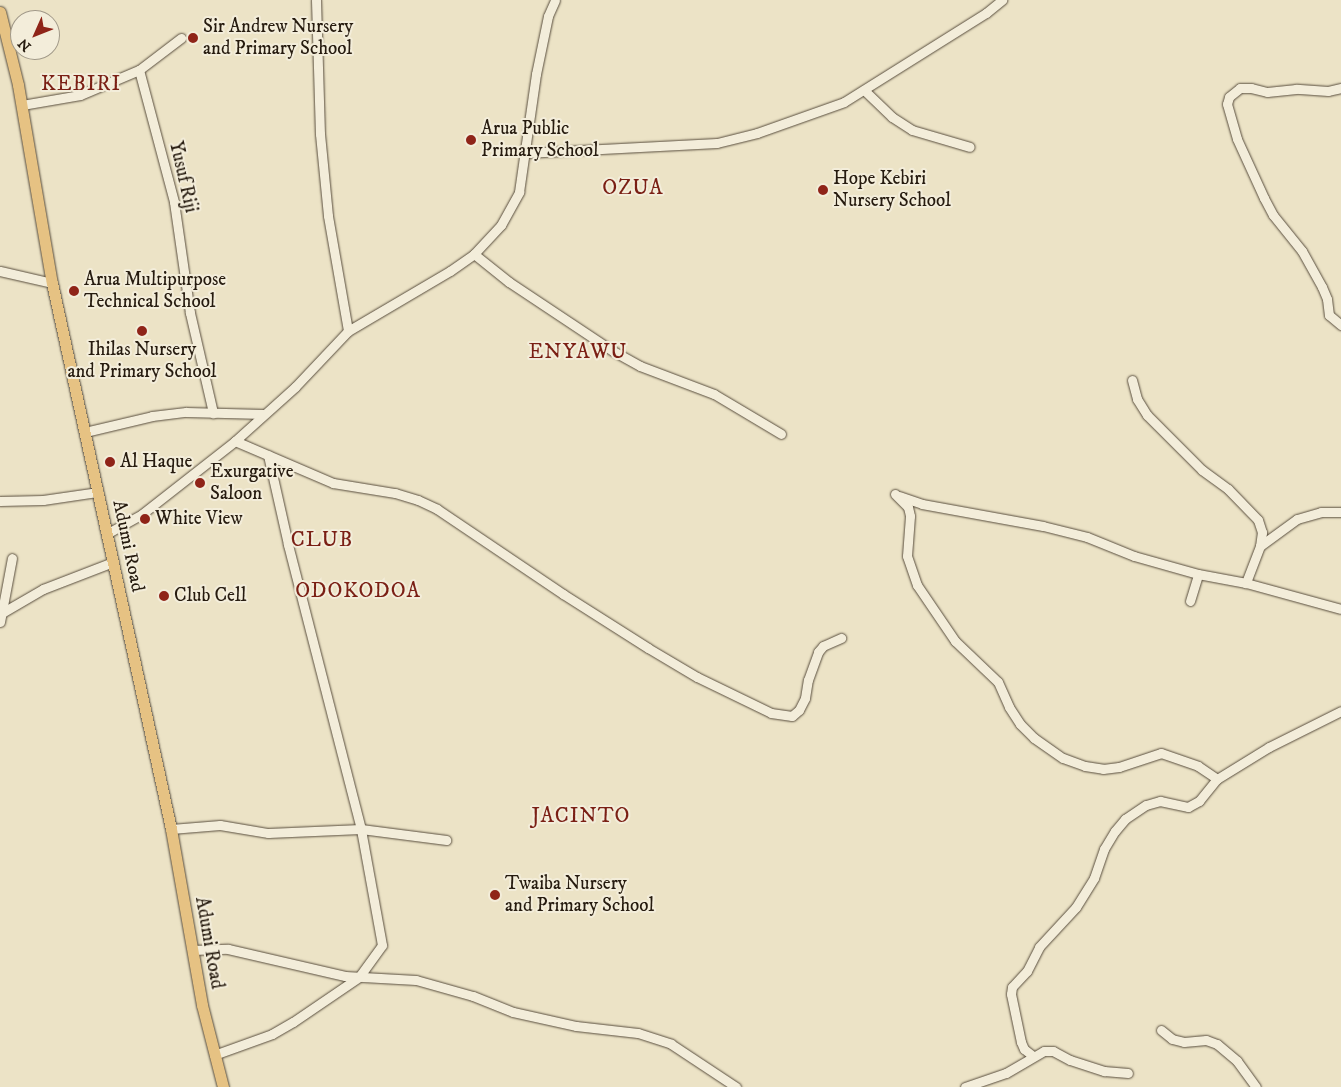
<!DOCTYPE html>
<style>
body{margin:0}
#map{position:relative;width:1341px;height:1087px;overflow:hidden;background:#ece3c6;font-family:"IM FELL DW Pica",serif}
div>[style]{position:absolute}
.roads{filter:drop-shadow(0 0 1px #584d3d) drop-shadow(0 0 1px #584d3d)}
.minor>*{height:9px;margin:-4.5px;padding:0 4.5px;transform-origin:4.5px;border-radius:4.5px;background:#f3edda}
.major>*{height:11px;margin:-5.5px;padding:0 5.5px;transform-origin:5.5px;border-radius:5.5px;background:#e6c283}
.dots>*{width:14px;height:14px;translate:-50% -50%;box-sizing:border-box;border:2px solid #f3edda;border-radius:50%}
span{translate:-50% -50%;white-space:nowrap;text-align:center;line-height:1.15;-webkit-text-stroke:4px #f3edda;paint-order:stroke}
.poi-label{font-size:19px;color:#261b0f}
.left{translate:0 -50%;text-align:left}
.street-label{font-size:19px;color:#261b0f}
.quarter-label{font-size:21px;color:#7a1f14;letter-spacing:1px}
.north{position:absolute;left:10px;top:10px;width:50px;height:50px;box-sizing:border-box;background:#f3edda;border:1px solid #a19989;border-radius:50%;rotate:226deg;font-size:14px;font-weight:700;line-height:20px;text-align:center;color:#261b0f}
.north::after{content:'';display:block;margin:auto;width:18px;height:22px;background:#8f2418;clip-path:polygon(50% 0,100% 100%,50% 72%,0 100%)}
</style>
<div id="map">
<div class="roads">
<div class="minor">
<i style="left:316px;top:0;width:134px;rotate:88.3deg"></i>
<i style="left:320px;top:134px;width:82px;rotate:84.4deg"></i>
<i style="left:328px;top:216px;width:117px;rotate:80.1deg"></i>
<i style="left:139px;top:70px;width:137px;rotate:75.1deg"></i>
<i style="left:174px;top:202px;width:112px;rotate:81.8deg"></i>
<i style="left:190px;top:313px;width:103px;rotate:77deg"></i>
<i style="left:1341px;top:88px;width:13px;rotate:167deg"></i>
<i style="left:1328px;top:91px;width:32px;rotate:-176deg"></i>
<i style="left:1296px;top:89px;width:29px;rotate:174deg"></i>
<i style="left:1267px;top:92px;width:16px;rotate:-166deg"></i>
<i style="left:1251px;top:88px;width:11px;rotate:180deg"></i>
<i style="left:1240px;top:88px;width:14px;rotate:141deg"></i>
<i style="left:1229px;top:97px;width:7px;rotate:106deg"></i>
<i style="left:1227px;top:104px;width:36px;rotate:74deg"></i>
<i style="left:1237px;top:139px;width:65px;rotate:65.4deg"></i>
<i style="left:1264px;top:198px;width:19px;rotate:62deg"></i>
<i style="left:1273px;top:215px;width:46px;rotate:51.1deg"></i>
<i style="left:1302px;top:251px;width:41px;rotate:60.9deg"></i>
<i style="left:1322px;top:287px;width:13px;rotate:67deg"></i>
<i style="left:1327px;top:299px;width:16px;rotate:83deg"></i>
<i style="left:1329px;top:315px;width:16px;rotate:40deg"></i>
<i style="left:864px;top:90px;width:39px;rotate:44deg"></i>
<i style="left:892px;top:117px;width:24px;rotate:33deg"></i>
<i style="left:912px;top:130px;width:60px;rotate:16.3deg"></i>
<i style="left:22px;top:105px;width:59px;rotate:-9.8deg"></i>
<i style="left:80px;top:95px;width:64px;rotate:-23deg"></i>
<i style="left:139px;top:70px;width:53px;rotate:-37.3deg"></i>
<i style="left:525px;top:153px;width:192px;rotate:-3deg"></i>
<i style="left:717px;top:143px;width:41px;rotate:-14deg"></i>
<i style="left:757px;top:133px;width:92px;rotate:-19.6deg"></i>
<i style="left:844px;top:102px;width:168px;rotate:-32.1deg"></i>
<i style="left:986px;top:13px;width:21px;rotate:-39deg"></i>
<i style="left:474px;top:254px;width:45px;rotate:38.7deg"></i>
<i style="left:509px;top:282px;width:125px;rotate:33.6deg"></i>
<i style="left:613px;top:351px;width:31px;rotate:29deg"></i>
<i style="left:640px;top:366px;width:79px;rotate:20.7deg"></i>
<i style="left:714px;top:394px;width:78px;rotate:30.8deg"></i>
<i style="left:0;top:271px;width:53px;rotate:13deg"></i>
<i style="left:1132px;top:380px;width:20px;rotate:75deg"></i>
<i style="left:1137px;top:399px;width:19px;rotate:58deg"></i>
<i style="left:1147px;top:415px;width:78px;rotate:45deg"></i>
<i style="left:1202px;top:470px;width:32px;rotate:36deg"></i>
<i style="left:1228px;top:489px;width:43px;rotate:45.9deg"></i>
<i style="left:1258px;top:520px;width:13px;rotate:72deg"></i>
<i style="left:1262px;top:532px;width:14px;rotate:98deg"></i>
<i style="left:1260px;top:546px;width:40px;rotate:111deg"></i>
<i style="left:85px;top:432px;width:69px;rotate:-13.4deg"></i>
<i style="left:152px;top:416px;width:34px;rotate:-7deg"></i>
<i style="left:186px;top:412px;width:78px;rotate:1.5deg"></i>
<i style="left:235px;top:441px;width:107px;rotate:23.2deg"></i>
<i style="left:333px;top:483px;width:63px;rotate:9.2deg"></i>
<i style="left:395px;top:493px;width:24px;rotate:17deg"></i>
<i style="left:418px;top:500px;width:21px;rotate:25deg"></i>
<i style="left:437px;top:509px;width:152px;rotate:34deg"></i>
<i style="left:563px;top:594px;width:101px;rotate:32.4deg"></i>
<i style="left:648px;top:648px;width:57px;rotate:30.6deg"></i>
<i style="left:697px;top:677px;width:82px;rotate:25.9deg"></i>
<i style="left:771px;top:713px;width:21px;rotate:8deg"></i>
<i style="left:792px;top:716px;width:9px;rotate:-41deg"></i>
<i style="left:799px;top:710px;width:13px;rotate:-63deg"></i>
<i style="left:805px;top:698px;width:18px;rotate:-81deg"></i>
<i style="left:808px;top:680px;width:30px;rotate:-70deg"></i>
<i style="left:818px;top:652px;width:8px;rotate:-50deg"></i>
<i style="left:823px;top:646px;width:20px;rotate:-24deg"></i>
<i style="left:895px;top:494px;width:18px;rotate:45deg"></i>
<i style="left:908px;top:507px;width:9px;rotate:77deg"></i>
<i style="left:910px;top:516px;width:40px;rotate:94.3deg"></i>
<i style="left:907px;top:556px;width:31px;rotate:71deg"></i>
<i style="left:917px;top:585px;width:68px;rotate:55.8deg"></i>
<i style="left:955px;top:641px;width:59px;rotate:43.6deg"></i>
<i style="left:998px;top:682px;width:27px;rotate:66deg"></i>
<i style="left:1009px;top:707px;width:20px;rotate:57deg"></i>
<i style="left:1020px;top:724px;width:20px;rotate:45deg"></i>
<i style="left:1034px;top:738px;width:35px;rotate:35deg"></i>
<i style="left:1063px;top:758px;width:23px;rotate:20deg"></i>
<i style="left:1085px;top:766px;width:18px;rotate:9deg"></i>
<i style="left:1103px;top:769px;width:16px;rotate:-7deg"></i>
<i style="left:1119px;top:767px;width:44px;rotate:-18.4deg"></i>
<i style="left:1161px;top:753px;width:39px;rotate:19deg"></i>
<i style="left:1198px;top:766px;width:23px;rotate:34deg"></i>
<i style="left:899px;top:496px;width:24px;rotate:19deg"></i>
<i style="left:922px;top:504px;width:123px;rotate:10.3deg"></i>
<i style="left:1043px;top:526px;width:45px;rotate:14deg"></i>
<i style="left:1087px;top:537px;width:51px;rotate:22deg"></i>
<i style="left:1134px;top:556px;width:66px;rotate:15.7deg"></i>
<i style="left:1198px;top:574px;width:49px;rotate:10.6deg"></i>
<i style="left:1246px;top:583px;width:98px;rotate:15.3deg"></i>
<i style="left:0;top:501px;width:43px;rotate:-1.3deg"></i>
<i style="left:43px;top:500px;width:56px;rotate:-8.3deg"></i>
<i style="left:108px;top:533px;width:39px;rotate:-29deg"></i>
<i style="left:142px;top:514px;width:118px;rotate:-38.1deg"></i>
<i style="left:235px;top:441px;width:81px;rotate:-42deg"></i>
<i style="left:295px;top:387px;width:77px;rotate:-46.6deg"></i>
<i style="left:348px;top:331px;width:118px;rotate:-30.5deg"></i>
<i style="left:450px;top:271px;width:29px;rotate:-35deg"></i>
<i style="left:474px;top:254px;width:40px;rotate:-47deg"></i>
<i style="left:501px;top:225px;width:38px;rotate:-61deg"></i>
<i style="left:519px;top:192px;width:119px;rotate:-81.8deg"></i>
<i style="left:536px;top:74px;width:59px;rotate:-78.3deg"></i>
<i style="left:548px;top:16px;width:17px;rotate:-66deg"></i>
<i style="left:1260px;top:546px;width:46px;rotate:-36.1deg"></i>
<i style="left:1297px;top:519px;width:25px;rotate:-16deg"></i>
<i style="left:1321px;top:512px;width:20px"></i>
<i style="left:1190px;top:601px;width:28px;rotate:-73deg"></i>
<i style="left:0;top:614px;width:50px;rotate:-30.2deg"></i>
<i style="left:43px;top:589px;width:75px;rotate:-21.1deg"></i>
<i style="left:0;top:622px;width:65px;rotate:-79.4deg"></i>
<i style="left:171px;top:829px;width:49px;rotate:-4.7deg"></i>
<i style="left:220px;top:825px;width:49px;rotate:9.5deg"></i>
<i style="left:268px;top:833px;width:93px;rotate:-2.5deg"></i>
<i style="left:361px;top:829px;width:86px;rotate:7.4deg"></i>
<i style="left:192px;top:950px;width:36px;rotate:-2deg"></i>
<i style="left:228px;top:949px;width:120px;rotate:13deg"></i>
<i style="left:345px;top:976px;width:71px;rotate:3.2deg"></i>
<i style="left:416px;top:980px;width:59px;rotate:15.7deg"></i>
<i style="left:473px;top:996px;width:43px;rotate:21.8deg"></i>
<i style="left:513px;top:1012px;width:65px;rotate:12.5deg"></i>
<i style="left:576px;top:1026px;width:62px;rotate:6.4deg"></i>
<i style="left:638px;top:1033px;width:35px;rotate:18deg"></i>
<i style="left:671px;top:1044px;width:78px;rotate:33.5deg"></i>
<i style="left:1161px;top:1030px;width:14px;rotate:39deg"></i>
<i style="left:1172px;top:1039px;width:12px;rotate:14deg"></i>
<i style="left:1184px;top:1042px;width:22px;rotate:-5deg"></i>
<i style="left:1206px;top:1040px;width:12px;rotate:20deg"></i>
<i style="left:1217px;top:1044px;width:26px;rotate:40deg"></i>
<i style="left:1237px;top:1061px;width:32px;rotate:54deg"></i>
<i style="left:214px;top:1055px;width:62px;rotate:-19.9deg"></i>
<i style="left:272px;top:1034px;width:24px;rotate:-30deg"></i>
<i style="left:293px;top:1022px;width:80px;rotate:-34.3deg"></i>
<i style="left:359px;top:977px;width:39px;rotate:-54deg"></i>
<i style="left:382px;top:945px;width:118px;rotate:-100.3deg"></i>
<i style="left:361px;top:829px;width:294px;rotate:-104.4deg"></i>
<i style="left:288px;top:544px;width:91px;rotate:-102.7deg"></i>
<i style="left:1033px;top:1056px;width:11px;rotate:-142deg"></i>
<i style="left:1024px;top:1049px;width:8px;rotate:-113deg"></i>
<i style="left:1021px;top:1042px;width:49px;rotate:-101.8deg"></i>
<i style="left:1011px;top:994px;width:7px;rotate:-82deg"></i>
<i style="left:1012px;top:987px;width:22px;rotate:-47deg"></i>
<i style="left:1027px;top:971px;width:27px;rotate:-63deg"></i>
<i style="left:1039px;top:947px;width:54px;rotate:-47.2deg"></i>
<i style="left:1076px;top:907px;width:34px;rotate:-58deg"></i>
<i style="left:1094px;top:878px;width:31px;rotate:-71deg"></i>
<i style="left:1104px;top:849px;width:21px;rotate:-59deg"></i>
<i style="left:1115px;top:831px;width:16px;rotate:-50deg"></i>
<i style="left:1125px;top:819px;width:25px;rotate:-34deg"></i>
<i style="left:1146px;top:805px;width:15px;rotate:-16deg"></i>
<i style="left:1160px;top:801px;width:29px;rotate:12deg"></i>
<i style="left:1188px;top:807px;width:13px;rotate:-29deg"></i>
<i style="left:1199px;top:801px;width:28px;rotate:-51deg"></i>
<i style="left:1217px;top:779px;width:61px;rotate:-31.6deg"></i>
<i style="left:1269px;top:747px;width:80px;rotate:-26.6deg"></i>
<i style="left:965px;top:1087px;width:43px;rotate:-18.9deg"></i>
<i style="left:1006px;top:1073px;width:44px;rotate:-30.1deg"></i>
<i style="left:1044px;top:1051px;width:9px"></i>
<i style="left:1053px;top:1051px;width:19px;rotate:28deg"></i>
<i style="left:1070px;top:1060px;width:36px;rotate:18deg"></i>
<i style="left:1104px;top:1071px;width:24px;rotate:5deg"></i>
</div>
<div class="major">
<i style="left:0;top:12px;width:75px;rotate:76.1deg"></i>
<i style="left:18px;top:85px;width:201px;rotate:80.3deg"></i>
<i style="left:52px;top:283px;width:559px;rotate:77.7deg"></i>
<i style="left:171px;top:829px;width:179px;rotate:80deg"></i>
<i style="left:202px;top:1005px;width:85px;rotate:75.6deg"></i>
</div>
</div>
<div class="dots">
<i style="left:193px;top:38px;background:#8f2418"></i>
<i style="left:471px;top:140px;background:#8f2418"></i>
<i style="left:823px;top:190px;background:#8f2418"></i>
<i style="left:74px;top:291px;background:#8f2418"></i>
<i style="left:142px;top:331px;background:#8f2418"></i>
<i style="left:110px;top:462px;background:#8f2418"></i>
<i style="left:200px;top:483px;background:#8f2418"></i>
<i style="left:145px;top:519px;background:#8f2418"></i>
<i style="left:164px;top:596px;background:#8f2418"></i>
<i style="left:495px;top:895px;background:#8f2418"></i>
</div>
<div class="poi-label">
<span class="left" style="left:203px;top:38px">Sir Andrew Nursery<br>and Primary School</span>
<span class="left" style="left:481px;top:140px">Arua Public<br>Primary School</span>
<span class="left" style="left:833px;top:190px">Hope Kebiri<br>Nursery School</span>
<span class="left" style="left:84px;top:291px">Arua Multipurpose<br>Technical School</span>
<span style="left:142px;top:361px">Ihilas Nursery<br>and Primary School</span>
<span class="left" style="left:120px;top:462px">Al Haque</span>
<span class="left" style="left:210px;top:483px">Exurgative<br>Saloon</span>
<span class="left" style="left:155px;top:519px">White View</span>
<span class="left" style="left:174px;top:596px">Club Cell</span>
<span class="left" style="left:505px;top:895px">Twaiba Nursery<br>and Primary School</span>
</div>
<div class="street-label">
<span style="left:183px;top:177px;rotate:77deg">Yusuf Riji</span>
<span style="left:128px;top:546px;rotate:78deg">Adumi Road</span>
<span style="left:209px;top:943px;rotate:80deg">Adumi Road</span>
</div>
<div class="quarter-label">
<span style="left:81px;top:84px">KEBIRI</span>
<span style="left:633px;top:188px">OZUA</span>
<span style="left:578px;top:352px">ENYAWU</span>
<span style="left:322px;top:540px">CLUB</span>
<span style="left:358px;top:591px">ODOKODOA</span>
<span style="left:581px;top:816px">JACINTO</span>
</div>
<div class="north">N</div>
</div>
